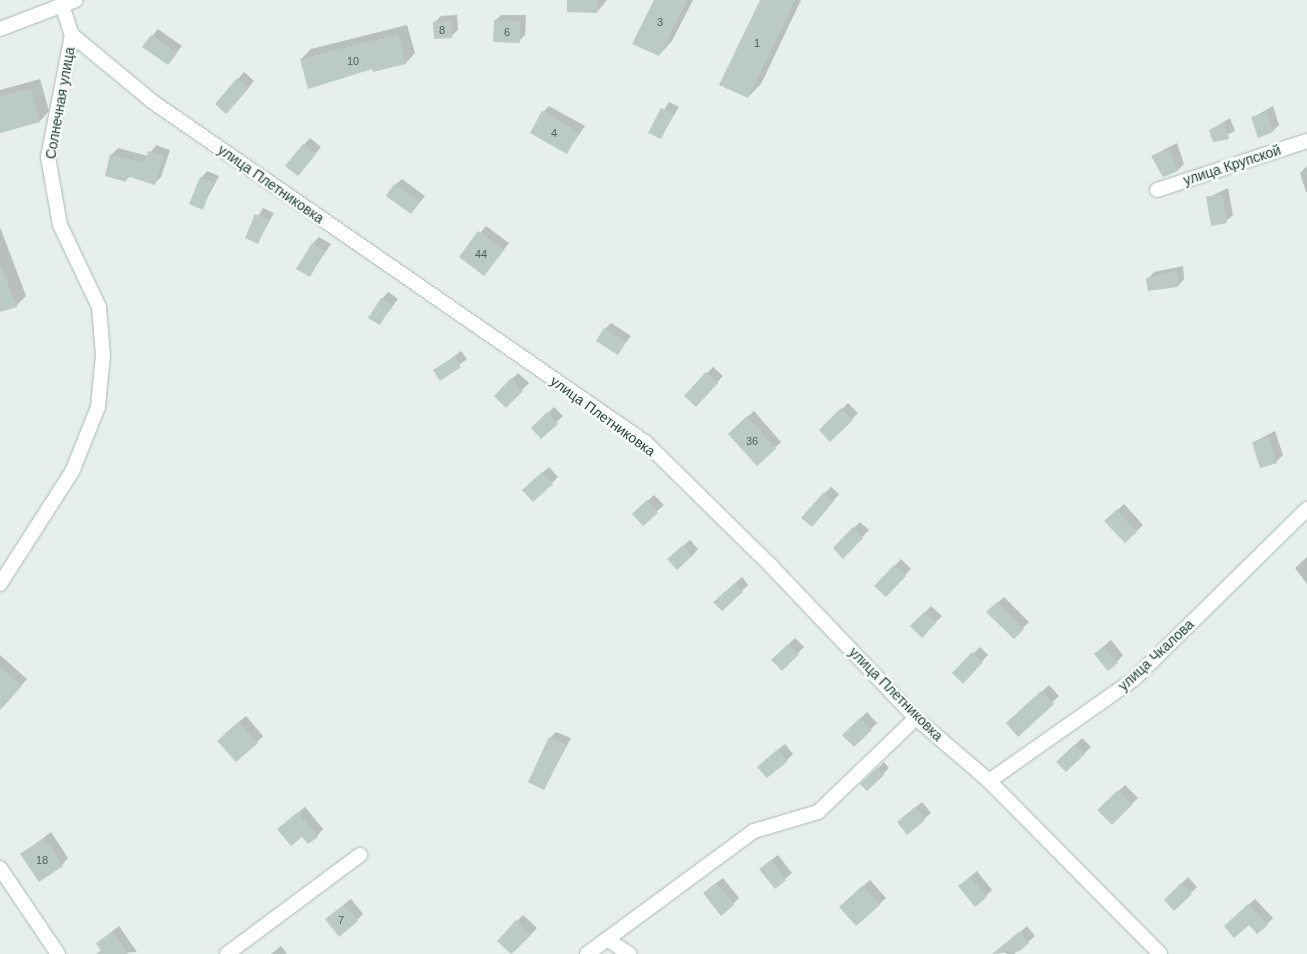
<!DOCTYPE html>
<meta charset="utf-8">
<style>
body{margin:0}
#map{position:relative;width:1307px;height:954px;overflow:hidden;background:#e6efeb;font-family:Helvetica,sans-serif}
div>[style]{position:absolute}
.shadow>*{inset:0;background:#0003}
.building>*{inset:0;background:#bbcac4}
.roads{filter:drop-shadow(0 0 1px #a8b8b2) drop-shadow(0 0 1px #a8b8b2)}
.minor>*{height:14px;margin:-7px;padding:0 7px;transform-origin:7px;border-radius:7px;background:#fff}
span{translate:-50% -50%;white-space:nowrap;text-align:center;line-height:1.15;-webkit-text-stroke:5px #f7fbf9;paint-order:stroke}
.number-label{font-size:11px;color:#4a645c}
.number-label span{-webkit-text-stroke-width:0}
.street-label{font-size:14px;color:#24423a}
</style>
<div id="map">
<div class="shadow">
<i style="clip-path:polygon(569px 0,607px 0,597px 12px)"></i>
<i style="clip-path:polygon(655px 0,693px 0,672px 41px,659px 55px)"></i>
<i style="clip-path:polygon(762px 0,801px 0,761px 84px,748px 97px)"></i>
<i style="clip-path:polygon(457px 15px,458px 30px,451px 36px,434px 23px,441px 16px)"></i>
<i style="clip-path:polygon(501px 15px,526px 15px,525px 35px,519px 41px,495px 21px)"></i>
<i style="clip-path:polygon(407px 25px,415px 53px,406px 63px,373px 67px,301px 59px,311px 49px)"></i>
<i style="clip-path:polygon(158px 29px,182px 46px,168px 63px,144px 46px)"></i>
<i style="clip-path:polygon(244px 72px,254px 81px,233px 106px,217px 104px)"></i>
<i style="clip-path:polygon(40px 79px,49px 111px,40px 121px,0 132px,0 90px)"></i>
<i style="clip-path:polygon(669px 102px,679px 107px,660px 138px,650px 132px)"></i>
<i style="clip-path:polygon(549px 106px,585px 126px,566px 153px,543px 112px)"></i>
<i style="clip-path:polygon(1273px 106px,1279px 125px,1273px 131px,1252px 118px)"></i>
<i style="clip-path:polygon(1230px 118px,1235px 131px,1214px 141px,1210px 130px)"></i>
<i style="clip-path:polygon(310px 138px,321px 147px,298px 175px,304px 145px)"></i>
<i style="clip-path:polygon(1177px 143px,1184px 164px,1178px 170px,1152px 156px)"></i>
<i style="clip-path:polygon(156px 145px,170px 150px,161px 177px,155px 183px,130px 176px,126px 180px,111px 155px,118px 148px,148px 156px)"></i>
<i style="clip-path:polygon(1307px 166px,1307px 192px,1306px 192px,1300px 173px)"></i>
<i style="clip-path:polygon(207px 171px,219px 176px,202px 208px,201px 178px)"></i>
<i style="clip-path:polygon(402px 179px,425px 196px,411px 213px,395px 185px)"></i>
<i style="clip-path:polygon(1228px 188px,1233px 215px,1226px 221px,1207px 198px)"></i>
<i style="clip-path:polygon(263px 208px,274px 213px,258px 242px,246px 237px)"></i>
<i style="clip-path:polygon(486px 226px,509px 243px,484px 275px,461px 257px)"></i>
<i style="clip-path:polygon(0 227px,26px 296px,16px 306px,0 311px)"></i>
<i style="clip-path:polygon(319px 237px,331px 244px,310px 275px,313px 243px)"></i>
<i style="clip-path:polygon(1183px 266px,1184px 279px,1178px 286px,1148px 279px,1154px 272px)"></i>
<i style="clip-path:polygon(388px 292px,398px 299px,380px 323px,382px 299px)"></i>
<i style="clip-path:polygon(611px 323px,631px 336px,618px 353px,605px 329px)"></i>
<i style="clip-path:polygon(461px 351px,467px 359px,441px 379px,435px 371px)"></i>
<i style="clip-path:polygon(713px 367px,723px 376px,702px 399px,707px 373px)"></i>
<i style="clip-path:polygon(518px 373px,529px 383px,506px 406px,495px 396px)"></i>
<i style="clip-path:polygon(848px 403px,858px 413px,831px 440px,821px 430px)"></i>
<i style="clip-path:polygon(554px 407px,563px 416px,541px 437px,532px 428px)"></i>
<i style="clip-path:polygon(754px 411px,781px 442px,757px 464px,736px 427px)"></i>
<i style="clip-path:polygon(1275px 431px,1283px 455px,1276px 462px,1254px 442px)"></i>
<i style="clip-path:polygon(549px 467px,558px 477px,552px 483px,530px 484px)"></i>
<i style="clip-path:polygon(831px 487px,839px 494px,818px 519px,825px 493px)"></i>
<i style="clip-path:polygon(654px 495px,664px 505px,643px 524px,640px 508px)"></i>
<i style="clip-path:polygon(1124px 504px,1143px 525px,1125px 542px,1106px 521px)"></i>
<i style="clip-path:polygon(860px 522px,869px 530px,843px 557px,834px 548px)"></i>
<i style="clip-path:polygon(690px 540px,698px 549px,692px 556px,675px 553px)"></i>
<i style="clip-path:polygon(1307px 557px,1307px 584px,1295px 568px)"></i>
<i style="clip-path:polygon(901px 559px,911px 569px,886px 595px,876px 586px)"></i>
<i style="clip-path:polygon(742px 577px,748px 585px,742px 591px,721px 596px)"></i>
<i style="clip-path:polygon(1004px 597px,1029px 622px,1014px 637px,988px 612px)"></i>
<i style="clip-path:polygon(931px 606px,942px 616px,922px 636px,912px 626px)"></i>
<i style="clip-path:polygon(795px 638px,804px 647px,782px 669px,773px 660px)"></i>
<i style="clip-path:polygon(1111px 640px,1123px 655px,1117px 662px,1095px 654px)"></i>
<i style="clip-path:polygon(980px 647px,988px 655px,963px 682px,954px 673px)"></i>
<i style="clip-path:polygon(0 655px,27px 679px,10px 698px,0 700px)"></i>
<i style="clip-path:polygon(1049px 685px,1059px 696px,1018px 735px,1008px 723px)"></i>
<i style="clip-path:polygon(867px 712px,877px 723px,854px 745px,844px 735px)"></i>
<i style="clip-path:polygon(246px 716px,263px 736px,257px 742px,225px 734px)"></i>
<i style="clip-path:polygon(556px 732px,571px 738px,544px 789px,550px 738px)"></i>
<i style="clip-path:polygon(1082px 738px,1091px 747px,1066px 771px,1058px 762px)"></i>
<i style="clip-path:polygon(785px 744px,793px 754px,787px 760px,765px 760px)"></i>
<i style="clip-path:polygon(884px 762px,889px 768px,883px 774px,862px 784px)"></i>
<i style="clip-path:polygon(1125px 785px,1138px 798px,1112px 824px,1099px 810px)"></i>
<i style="clip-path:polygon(922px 802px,931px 813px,908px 833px,905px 816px)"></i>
<i style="clip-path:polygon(305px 807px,323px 829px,317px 836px,302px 835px,285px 823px)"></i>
<i style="clip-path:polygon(51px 832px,68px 858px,62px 865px,22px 854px)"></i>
<i style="clip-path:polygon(778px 855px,792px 873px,785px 879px,767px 863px)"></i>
<i style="clip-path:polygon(977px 871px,992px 890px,986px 896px,966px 880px)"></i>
<i style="clip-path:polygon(1188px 877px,1197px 887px,1174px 909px,1165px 900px)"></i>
<i style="clip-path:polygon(723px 878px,739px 898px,733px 904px,711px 887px)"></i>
<i style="clip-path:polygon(870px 880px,886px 898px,856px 925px,847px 901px)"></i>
<i style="clip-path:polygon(351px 899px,363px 914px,357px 920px,326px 919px)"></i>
<i style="clip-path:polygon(1255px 899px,1273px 918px,1267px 924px,1232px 920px)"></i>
<i style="clip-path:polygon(523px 915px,537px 928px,513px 953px,499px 941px)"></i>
<i style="clip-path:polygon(119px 926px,137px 952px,96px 954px,102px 950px,97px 943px)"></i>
<i style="clip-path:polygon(1027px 926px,1035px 936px,1014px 954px,1007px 954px,1002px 948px)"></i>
<i style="clip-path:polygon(281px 946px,287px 954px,271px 954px)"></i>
</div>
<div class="building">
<i style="clip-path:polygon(567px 0,598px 0,597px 13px,567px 12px)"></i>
<i style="clip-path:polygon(654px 0,687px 0,659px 56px,632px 44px)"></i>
<i style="clip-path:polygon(760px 0,795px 0,748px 98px,719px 85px)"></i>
<i style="clip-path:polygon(494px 20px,520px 21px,520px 43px,493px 42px)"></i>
<i style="clip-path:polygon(451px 21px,452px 38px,434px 39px,433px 22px)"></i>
<i style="clip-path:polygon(398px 34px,406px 64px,373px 72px,372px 69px,308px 89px,300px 59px)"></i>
<i style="clip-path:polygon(151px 35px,177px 53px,168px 65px,142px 47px)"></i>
<i style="clip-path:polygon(237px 78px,249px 88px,226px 114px,215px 104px)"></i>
<i style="clip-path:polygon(31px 88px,40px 122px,0 133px,0 96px)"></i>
<i style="clip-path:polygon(661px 108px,674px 114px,661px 139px,648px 133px)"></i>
<i style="clip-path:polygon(542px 111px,579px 133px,567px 154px,530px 133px)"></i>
<i style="clip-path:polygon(1267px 112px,1273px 132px,1258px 138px,1251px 117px)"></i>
<i style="clip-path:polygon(1224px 123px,1229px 139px,1213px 142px,1209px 130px)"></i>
<i style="clip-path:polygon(303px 144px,316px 154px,298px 176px,285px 166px)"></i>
<i style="clip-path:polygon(1170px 149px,1178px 171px,1163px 177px,1151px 156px)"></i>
<i style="clip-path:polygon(148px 151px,164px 156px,155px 185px,127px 176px,126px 182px,105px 176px,110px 154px,144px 163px)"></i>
<i style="clip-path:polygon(200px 177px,213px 182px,203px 210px,189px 204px)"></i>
<i style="clip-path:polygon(394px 184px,420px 202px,411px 214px,386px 196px)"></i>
<i style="clip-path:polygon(1222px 194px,1227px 223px,1211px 226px,1206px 197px)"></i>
<i style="clip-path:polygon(255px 214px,269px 220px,258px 244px,245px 238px)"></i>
<i style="clip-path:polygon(478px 231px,504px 250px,484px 276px,459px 257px)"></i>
<i style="clip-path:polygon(312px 243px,325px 251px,310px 277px,296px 269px)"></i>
<i style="clip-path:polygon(0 263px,17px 307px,0 312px)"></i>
<i style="clip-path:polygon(1177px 271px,1178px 287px,1148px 291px,1146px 278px)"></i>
<i style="clip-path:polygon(381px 298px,392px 305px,380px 325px,368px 318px)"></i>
<i style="clip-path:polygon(604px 328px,626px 342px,618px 355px,596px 341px)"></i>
<i style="clip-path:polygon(455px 356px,461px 367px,440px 381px,433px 370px)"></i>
<i style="clip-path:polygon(706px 372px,718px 383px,696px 407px,684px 396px)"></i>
<i style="clip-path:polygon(511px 378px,523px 391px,506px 408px,494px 396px)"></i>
<i style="clip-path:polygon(841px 408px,853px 420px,830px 442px,819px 430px)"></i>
<i style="clip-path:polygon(547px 412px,558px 424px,541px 439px,531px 428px)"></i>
<i style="clip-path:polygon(747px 416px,776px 449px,757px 466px,728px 434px)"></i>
<i style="clip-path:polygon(1269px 437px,1277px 463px,1260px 468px,1252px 442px)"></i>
<i style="clip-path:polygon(542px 472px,553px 484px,533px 502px,522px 490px)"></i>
<i style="clip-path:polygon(824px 492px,834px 501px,812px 527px,801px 518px)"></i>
<i style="clip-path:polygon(647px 500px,658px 513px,643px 526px,632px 514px)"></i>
<i style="clip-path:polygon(1117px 509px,1137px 532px,1125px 543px,1104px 521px)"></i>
<i style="clip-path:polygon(853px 527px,863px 538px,843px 559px,833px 548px)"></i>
<i style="clip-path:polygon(683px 545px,692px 556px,677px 570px,667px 559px)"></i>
<i style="clip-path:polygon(894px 565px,906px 576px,886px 597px,874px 586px)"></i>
<i style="clip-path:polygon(735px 583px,743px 592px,722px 611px,713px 602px)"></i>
<i style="clip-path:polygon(997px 602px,1024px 629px,1014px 639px,986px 612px)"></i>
<i style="clip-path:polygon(924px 612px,936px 623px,922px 638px,910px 626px)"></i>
<i style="clip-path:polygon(788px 644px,799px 654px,782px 671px,771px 660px)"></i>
<i style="clip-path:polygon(1104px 646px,1118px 663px,1108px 671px,1094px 654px)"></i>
<i style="clip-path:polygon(972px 652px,983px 662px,963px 684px,952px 673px)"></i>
<i style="clip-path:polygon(0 666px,22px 686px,0 710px)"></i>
<i style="clip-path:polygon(1041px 691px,1054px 704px,1018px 737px,1006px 723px)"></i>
<i style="clip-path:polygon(860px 718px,872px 730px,854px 747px,842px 735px)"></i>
<i style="clip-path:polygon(239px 721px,258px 743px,236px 762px,217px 741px)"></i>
<i style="clip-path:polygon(549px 737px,566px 745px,544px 790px,528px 782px)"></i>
<i style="clip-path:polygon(1075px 744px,1085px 754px,1066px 772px,1056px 762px)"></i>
<i style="clip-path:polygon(778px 749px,788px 761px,767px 778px,757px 767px)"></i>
<i style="clip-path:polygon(877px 768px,884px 775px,867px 791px,860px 784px)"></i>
<i style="clip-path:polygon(1118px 790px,1132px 805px,1112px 825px,1097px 810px)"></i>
<i style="clip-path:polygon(915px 807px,925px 820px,907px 835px,897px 822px)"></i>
<i style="clip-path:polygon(298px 812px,318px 837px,308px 844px,302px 837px,291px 846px,277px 829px)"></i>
<i style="clip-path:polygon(44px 838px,63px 866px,39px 882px,20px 854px)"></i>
<i style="clip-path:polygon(771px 860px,786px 880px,775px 889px,759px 869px)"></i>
<i style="clip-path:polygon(970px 877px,987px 897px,975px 907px,958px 886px)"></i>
<i style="clip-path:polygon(716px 883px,734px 905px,721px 916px,703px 893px)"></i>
<i style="clip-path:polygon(1181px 883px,1192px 894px,1174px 911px,1164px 900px)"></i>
<i style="clip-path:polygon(863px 885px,880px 905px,856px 926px,839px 907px)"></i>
<i style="clip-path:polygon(1248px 904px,1268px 925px,1257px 934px,1249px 925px,1234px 938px,1224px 926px)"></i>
<i style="clip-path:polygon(344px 905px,358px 921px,339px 937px,325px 919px)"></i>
<i style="clip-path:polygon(516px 920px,531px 935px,511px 954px,497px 941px)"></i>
<i style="clip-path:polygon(113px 931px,128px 954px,103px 954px,96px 943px)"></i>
<i style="clip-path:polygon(1020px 931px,1029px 943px,1020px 951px,992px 954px)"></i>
</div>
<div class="roads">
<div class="minor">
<i style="left:62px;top:5px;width:32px;rotate:72deg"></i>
<i style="left:72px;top:35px;width:105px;rotate:39.6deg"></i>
<i style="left:153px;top:102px;width:598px;rotate:34.65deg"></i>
<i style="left:645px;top:442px;width:177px;rotate:44.5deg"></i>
<i style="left:771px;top:566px;width:210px;rotate:46.4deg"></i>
<i style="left:916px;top:718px;width:96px;rotate:40.8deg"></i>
<i style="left:989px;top:781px;width:243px;rotate:45.3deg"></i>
<i style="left:0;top:29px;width:81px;rotate:-20.9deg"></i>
<i style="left:1157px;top:190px;width:158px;rotate:-18.1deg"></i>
<i style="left:0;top:584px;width:133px;rotate:-57.3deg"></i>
<i style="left:72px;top:472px;width:70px;rotate:-68.2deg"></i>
<i style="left:98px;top:407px;width:52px;rotate:-84.5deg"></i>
<i style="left:103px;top:355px;width:48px;rotate:-94.8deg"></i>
<i style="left:99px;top:307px;width:91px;rotate:-115.4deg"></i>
<i style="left:60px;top:225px;width:69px;rotate:-100deg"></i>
<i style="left:48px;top:157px;width:124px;rotate:-78.9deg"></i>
<i style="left:989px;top:781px;width:177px;rotate:-35.1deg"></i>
<i style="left:1134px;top:679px;width:243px;rotate:-44.5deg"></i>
<i style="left:0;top:868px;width:104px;rotate:56deg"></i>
<i style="left:607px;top:939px;width:27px;rotate:34deg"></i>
<i style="left:227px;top:954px;width:166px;rotate:-36.7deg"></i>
<i style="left:587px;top:954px;width:207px;rotate:-36.4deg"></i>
<i style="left:754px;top:831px;width:67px;rotate:-16.5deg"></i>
<i style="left:818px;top:812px;width:136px;rotate:-43.8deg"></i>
</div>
</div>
<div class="number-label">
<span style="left:660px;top:22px">3</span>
<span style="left:442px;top:30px">8</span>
<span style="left:507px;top:32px">6</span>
<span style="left:757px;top:43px">1</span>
<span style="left:353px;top:61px">10</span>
<span style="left:554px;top:133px">4</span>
<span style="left:481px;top:254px">44</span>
<span style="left:752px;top:441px">36</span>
<span style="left:42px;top:860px">18</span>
<span style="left:341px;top:920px">7</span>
</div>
<div class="street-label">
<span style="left:60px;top:103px;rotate:-80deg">Солнечная улица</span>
<span style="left:1232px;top:165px;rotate:-18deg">улица Крупской</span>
<span style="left:271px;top:184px;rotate:35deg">улица Плетниковка</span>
<span style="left:603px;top:416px;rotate:36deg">улица Плетниковка</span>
<span style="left:1156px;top:655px;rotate:-43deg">улица Чкалова</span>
<span style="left:896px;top:694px;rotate:45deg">улица Плетниковка</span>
</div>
</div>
